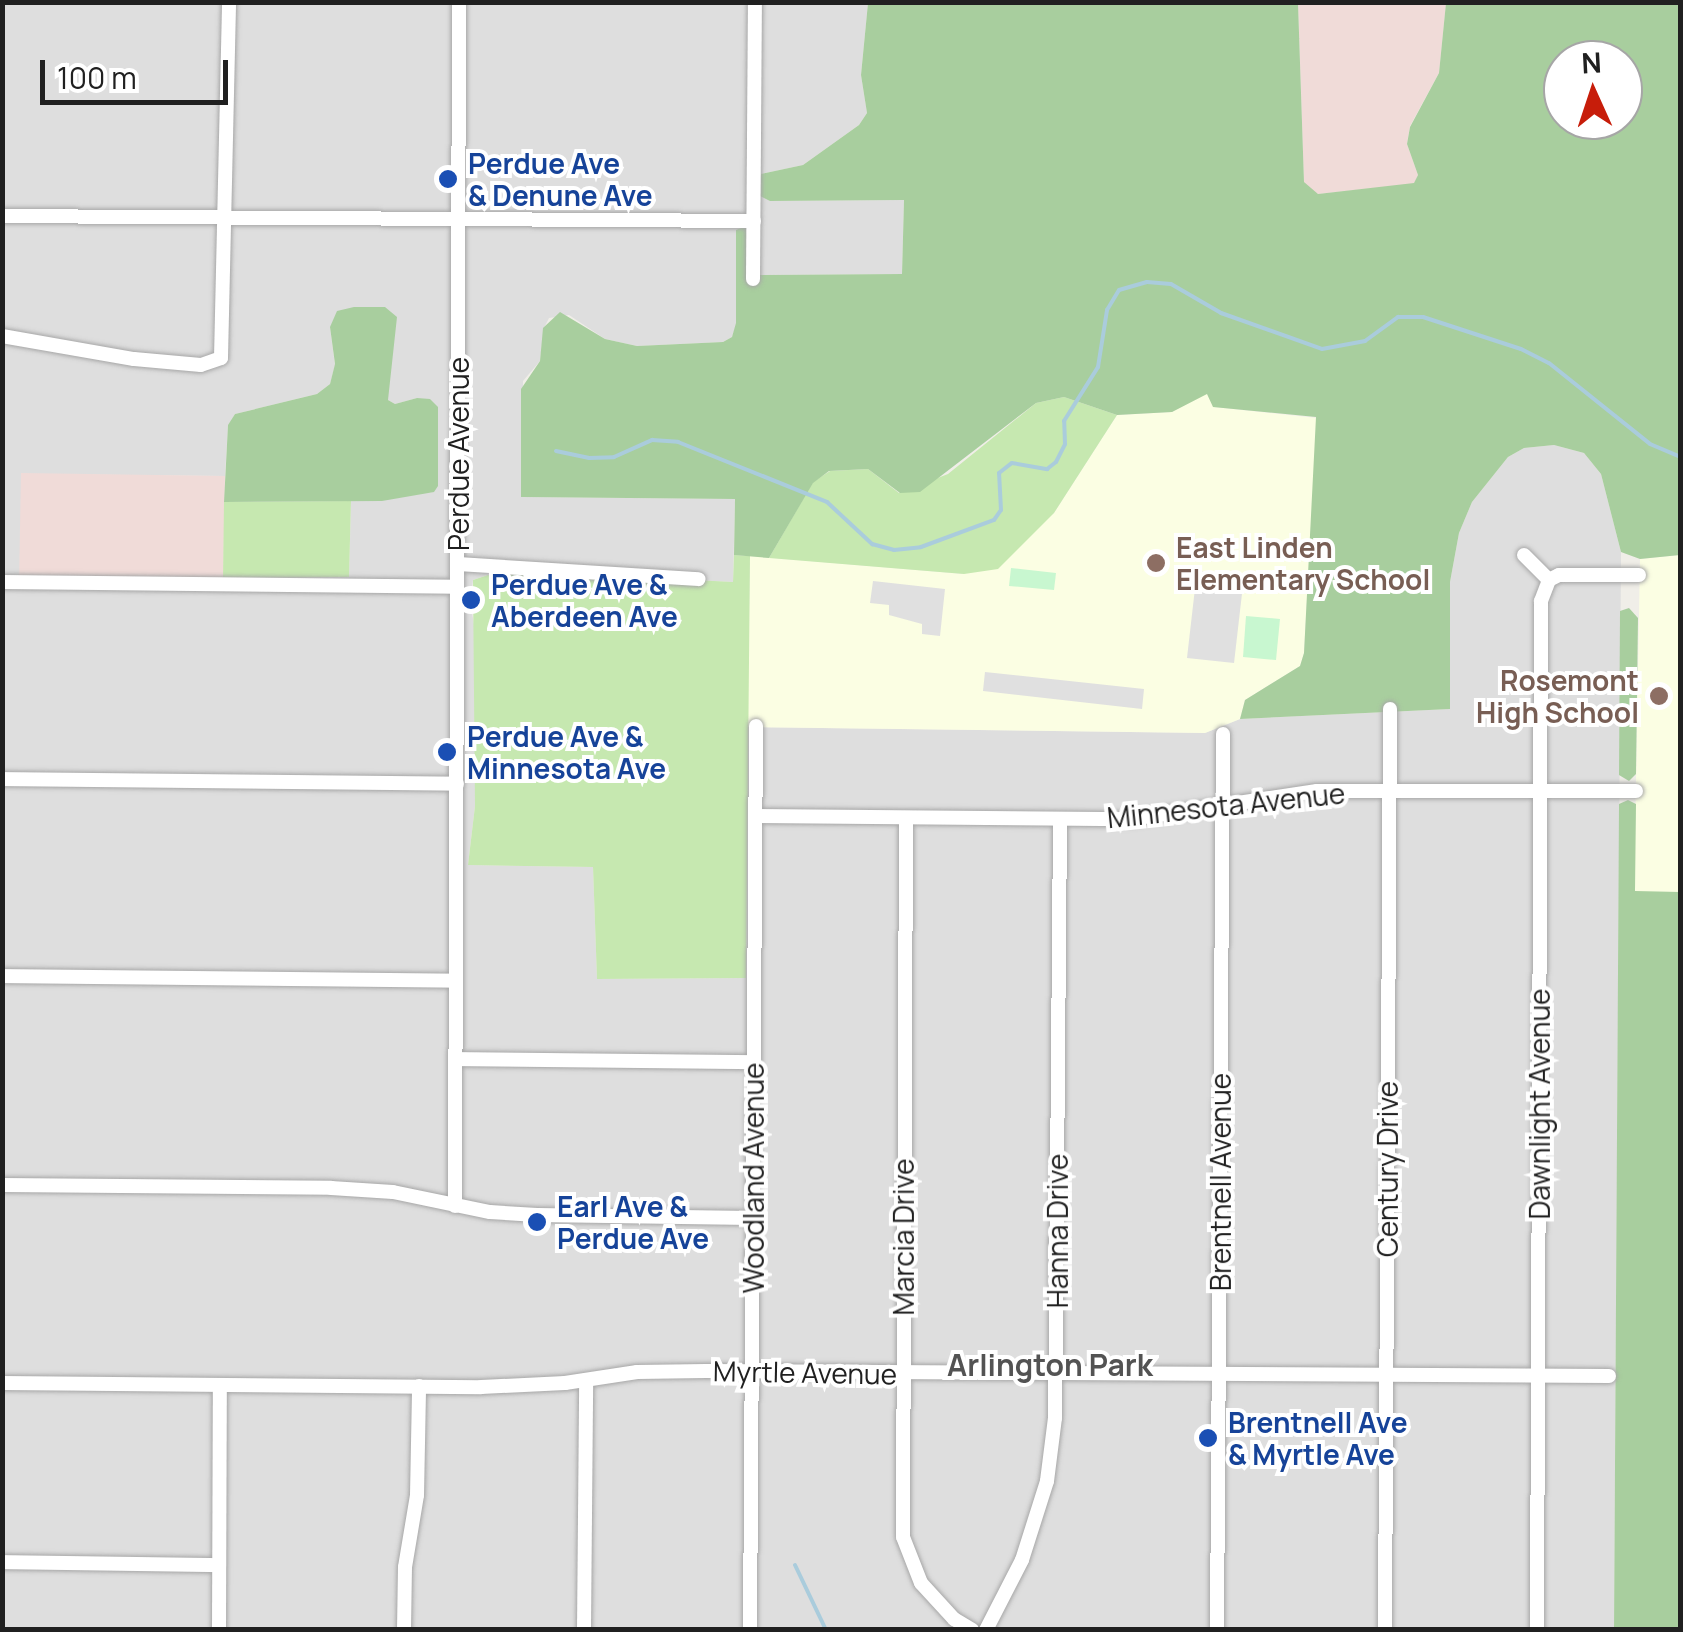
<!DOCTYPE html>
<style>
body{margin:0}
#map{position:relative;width:1683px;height:1632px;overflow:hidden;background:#f0eee8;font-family:Manrope,sans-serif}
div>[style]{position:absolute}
.residential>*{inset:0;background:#dedede}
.commercial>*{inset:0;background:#f0dbd8}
.education>*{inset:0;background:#fbfee3}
.grass>*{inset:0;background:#c6e8b0}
.forest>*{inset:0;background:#a8ce9e}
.park>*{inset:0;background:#c8f7d0}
.parking>*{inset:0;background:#e0e0e0}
.stream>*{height:4px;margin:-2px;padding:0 2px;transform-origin:2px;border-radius:2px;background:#aaccdc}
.roads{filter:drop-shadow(0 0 2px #a7a7a7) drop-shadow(0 0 2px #a7a7a7)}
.minor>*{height:14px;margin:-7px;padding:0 7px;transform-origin:7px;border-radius:7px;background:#fff}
.dots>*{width:28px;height:28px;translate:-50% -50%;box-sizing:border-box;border:5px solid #fff;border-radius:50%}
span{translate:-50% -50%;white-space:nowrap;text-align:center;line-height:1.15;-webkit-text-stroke:8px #fff;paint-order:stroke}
.transit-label{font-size:28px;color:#164399;font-weight:700}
.left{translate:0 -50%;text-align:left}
.street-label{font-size:28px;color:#202020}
.education-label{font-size:28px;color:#785e54;font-weight:700}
.right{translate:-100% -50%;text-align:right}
.neighbourhood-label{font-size:30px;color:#535353;font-weight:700}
.frame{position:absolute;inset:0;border:5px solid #202020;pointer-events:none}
.north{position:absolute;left:1543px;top:40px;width:100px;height:100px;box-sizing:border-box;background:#fff;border:2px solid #a6a6a6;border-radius:50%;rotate:357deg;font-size:28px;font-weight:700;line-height:40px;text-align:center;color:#202020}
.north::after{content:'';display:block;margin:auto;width:35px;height:45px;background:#c71d0a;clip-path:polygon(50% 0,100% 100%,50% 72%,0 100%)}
.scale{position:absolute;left:40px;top:60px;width:188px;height:45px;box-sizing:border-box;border:5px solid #202020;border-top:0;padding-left:12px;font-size:30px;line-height:35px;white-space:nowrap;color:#202020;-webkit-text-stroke:8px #fff;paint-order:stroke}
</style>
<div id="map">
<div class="residential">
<i style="clip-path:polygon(evenodd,3px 3px,868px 3px,861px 75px,867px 113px,859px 125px,803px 165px,761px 174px,770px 201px,904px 200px,902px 274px,754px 275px,732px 337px,723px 342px,637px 346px,605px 339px,569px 315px,549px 318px,544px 328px,540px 361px,523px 381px,521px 497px,735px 499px,733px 582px,561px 573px,488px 575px,473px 580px,470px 602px,475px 630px,475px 806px,468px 865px,593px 867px,597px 979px,746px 978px,747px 727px,1205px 733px,1240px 719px,1450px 709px,1450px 582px,1459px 533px,1472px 502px,1508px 457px,1524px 448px,1554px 445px,1584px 453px,1601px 474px,1621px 552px,1614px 1629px,3px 1630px,3px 3px,330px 327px,387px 393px,388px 400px,395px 404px,417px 398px,433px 492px,351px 501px,349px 577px,223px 578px,21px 474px,225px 476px,228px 426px,235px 414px,317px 394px,330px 384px,335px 365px,330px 327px)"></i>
</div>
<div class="commercial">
<i style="clip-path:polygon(1298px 3px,1446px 3px,1439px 73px,1410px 126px,1407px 144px,1418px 175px,1414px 184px,1318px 194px,1308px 190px,1304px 182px)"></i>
<i style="clip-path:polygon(21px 473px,225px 476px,223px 586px,19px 583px)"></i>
</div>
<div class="education">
<i style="clip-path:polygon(1207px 393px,1214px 407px,1317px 418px,1304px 653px,1300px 666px,1245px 700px,1240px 719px,1205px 733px,747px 727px,750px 556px,964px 574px,1054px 513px,1117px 415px,1172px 412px)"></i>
<i style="clip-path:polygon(1680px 555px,1680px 892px,1634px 892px,1640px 559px)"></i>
</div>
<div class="grass">
<i style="clip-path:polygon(1064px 397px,1117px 415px,1054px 513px,998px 569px,964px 574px,769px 558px,813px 482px,830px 471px,868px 469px,899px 493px,948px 474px,1036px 403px)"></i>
<i style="clip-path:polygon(351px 501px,349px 577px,223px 578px,224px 502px)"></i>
<i style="clip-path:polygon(734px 555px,750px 556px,746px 978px,597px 979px,593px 867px,468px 865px,475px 806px,473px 580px,488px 575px,561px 573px,733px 582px)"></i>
</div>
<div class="forest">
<i style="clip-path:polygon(evenodd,868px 3px,1298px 3px,1304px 182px,1318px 194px,1414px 183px,1418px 175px,1407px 144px,1410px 127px,1439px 73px,1446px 3px,1680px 3px,1680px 555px,1640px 559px,1621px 552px,1601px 474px,1584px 453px,1554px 445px,1524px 448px,1508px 457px,1472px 502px,1459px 533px,1450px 582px,1450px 709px,1240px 719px,1245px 700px,1300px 666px,1304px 653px,1316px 417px,1213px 407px,1207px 394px,1172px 412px,1117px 415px,1064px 397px,1036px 403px,920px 492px,900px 493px,868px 469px,829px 471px,813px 483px,769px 558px,734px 555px,735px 499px,521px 497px,521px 389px,540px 361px,543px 328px,560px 312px,605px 339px,637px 346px,723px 342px,732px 337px,736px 323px,736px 230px,746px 226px,752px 232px,754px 275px,902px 274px,904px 200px,770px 201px,760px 196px,761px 174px,803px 165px,859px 125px,867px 113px,861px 75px,868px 3px,1563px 60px,1623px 60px,1623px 120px,1563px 120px,1563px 60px)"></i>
<i style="clip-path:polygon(354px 307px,385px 307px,397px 317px,388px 400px,395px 404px,417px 398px,430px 399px,438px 407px,438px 486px,434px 492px,382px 501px,224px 502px,228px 425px,235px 414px,317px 394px,330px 384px,335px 364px,330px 327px,337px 311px)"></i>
<i style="clip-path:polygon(1629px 608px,1638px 618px,1636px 774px,1629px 781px,1619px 775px,1620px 611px)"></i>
<i style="clip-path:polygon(1628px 800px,1636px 804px,1635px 891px,1680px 892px,1680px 1629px,1614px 1630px,1619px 804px)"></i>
</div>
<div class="park">
<i style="clip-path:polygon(1011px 568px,1056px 573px,1054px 590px,1009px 586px)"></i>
<i style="clip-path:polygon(1246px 616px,1280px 619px,1276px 660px,1243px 657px)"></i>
</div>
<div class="parking">
<i style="clip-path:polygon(1197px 571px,1244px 576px,1234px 663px,1187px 658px)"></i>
<i style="clip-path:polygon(873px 581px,945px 589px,940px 636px,922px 634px,922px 624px,889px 615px,889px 605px,870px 603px)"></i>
<i style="clip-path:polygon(985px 672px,1144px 689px,1142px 709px,983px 691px)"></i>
</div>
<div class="stream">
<i style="left:556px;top:451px;width:34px;rotate:12deg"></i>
<i style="left:589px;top:458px;width:25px;rotate:-2deg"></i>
<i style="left:614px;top:457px;width:42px;rotate:-24.1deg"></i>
<i style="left:652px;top:440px;width:26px;rotate:4deg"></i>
<i style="left:678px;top:442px;width:161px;rotate:21.9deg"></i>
<i style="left:827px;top:502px;width:62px;rotate:43deg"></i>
<i style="left:872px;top:544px;width:23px;rotate:15deg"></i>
<i style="left:894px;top:550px;width:27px;rotate:-6deg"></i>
<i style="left:921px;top:547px;width:78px;rotate:-20.3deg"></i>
<i style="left:994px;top:520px;width:12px;rotate:-55deg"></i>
<i style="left:1001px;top:510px;width:37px;rotate:-93deg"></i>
<i style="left:999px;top:473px;width:16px;rotate:-38deg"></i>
<i style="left:1012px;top:463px;width:36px;rotate:10deg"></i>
<i style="left:1047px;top:469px;width:11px;rotate:-38deg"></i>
<i style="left:1056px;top:462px;width:20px;rotate:-63deg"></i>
<i style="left:1065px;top:444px;width:23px;rotate:-92deg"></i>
<i style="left:1064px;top:421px;width:64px;rotate:-57.8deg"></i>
<i style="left:1098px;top:367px;width:58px;rotate:-81deg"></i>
<i style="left:1107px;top:310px;width:23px;rotate:-59deg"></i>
<i style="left:1119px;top:290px;width:29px;rotate:-16deg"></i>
<i style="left:1147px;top:282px;width:24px;rotate:5deg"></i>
<i style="left:1171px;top:284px;width:58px;rotate:30.1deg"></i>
<i style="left:1221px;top:313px;width:107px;rotate:19.6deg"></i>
<i style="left:1322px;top:349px;width:44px;rotate:-10.5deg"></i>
<i style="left:1365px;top:341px;width:41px;rotate:-36deg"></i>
<i style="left:1398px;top:317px;width:25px"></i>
<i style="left:1423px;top:317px;width:103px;rotate:18.1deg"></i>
<i style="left:1521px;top:349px;width:31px;rotate:27deg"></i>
<i style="left:1549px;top:363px;width:129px;rotate:38.7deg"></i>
<i style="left:1650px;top:444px;width:33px;rotate:23deg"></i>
<i style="left:795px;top:1565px;width:72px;rotate:64.5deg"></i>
</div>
<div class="roads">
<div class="minor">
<i style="left:2px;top:216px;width:752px;rotate:0.38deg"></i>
<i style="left:753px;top:279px;width:277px;rotate:-89.6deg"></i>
<i style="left:2px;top:336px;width:134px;rotate:9.9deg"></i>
<i style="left:134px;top:359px;width:67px;rotate:5.1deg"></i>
<i style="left:201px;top:365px;width:21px;rotate:-19deg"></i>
<i style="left:221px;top:358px;width:356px;rotate:-88.7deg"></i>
<i style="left:1524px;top:555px;width:35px;rotate:45deg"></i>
<i style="left:458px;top:564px;width:241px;rotate:3.6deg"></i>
<i style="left:1549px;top:580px;width:11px;rotate:-27deg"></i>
<i style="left:1559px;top:575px;width:80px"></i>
<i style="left:2px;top:582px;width:455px;rotate:0.6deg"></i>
<i style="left:2px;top:779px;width:455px;rotate:0.6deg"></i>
<i style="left:756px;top:816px;width:375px;rotate:0.5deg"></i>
<i style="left:1131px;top:819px;width:188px;rotate:-8.6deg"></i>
<i style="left:1317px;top:791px;width:319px"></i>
<i style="left:906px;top:818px;width:719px;rotate:90.24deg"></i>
<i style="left:903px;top:1537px;width:49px;rotate:68.6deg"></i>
<i style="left:921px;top:1583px;width:49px;rotate:47.5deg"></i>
<i style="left:954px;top:1619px;width:21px;rotate:31deg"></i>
<i style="left:2px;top:976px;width:454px;rotate:0.6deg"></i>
<i style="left:456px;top:1059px;width:297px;rotate:0.6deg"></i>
<i style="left:2px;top:1185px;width:329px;rotate:0.5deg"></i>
<i style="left:331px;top:1188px;width:62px;rotate:3.7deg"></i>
<i style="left:393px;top:1192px;width:99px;rotate:11.7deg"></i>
<i style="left:490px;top:1212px;width:47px;rotate:3.7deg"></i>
<i style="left:537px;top:1215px;width:215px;rotate:0.8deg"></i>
<i style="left:455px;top:1206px;width:1204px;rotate:-89.81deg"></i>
<i style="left:2px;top:1383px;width:479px;rotate:0.5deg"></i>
<i style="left:481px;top:1387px;width:84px;rotate:-2.7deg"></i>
<i style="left:565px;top:1383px;width:73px;rotate:-8.7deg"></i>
<i style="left:637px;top:1372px;width:69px;rotate:-0.8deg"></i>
<i style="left:706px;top:1371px;width:903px;rotate:0.32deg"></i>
<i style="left:2px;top:1562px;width:217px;rotate:0.8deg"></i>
<i style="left:219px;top:1630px;width:245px;rotate:-89.8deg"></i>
<i style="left:404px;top:1630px;width:63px;rotate:-89.1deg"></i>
<i style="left:405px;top:1567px;width:73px;rotate:-80.5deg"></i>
<i style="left:417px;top:1495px;width:109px;rotate:-88.9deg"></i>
<i style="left:584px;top:1630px;width:250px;rotate:-89.5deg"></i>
<i style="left:750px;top:1630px;width:904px;rotate:-89.62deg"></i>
<i style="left:986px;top:1630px;width:79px;rotate:-62.8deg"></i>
<i style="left:1022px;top:1560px;width:83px;rotate:-72.4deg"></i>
<i style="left:1047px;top:1481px;width:64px;rotate:-82.8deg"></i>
<i style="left:1055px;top:1418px;width:599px;rotate:-89.52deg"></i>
<i style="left:1217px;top:1630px;width:896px;rotate:-89.62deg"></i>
<i style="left:1385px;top:1630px;width:921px;rotate:-89.69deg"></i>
<i style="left:1537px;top:1630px;width:1029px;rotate:-89.78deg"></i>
<i style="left:1541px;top:601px;width:22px;rotate:-69deg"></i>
</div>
</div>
<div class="dots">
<i style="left:448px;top:179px;background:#1a4fb4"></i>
<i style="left:1156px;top:563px;background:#8d6e63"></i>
<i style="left:471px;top:600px;background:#1a4fb4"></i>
<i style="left:1659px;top:696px;background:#8d6e63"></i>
<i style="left:447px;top:752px;background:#1a4fb4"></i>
<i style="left:537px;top:1222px;background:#1a4fb4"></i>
<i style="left:1208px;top:1438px;background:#1a4fb4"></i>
</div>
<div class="transit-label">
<span class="left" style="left:468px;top:179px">Perdue Ave<br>&amp; Denune Ave</span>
<span class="left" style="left:491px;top:600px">Perdue Ave &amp;<br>Aberdeen Ave</span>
<span class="left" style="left:467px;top:752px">Perdue Ave &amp;<br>Minnesota Ave</span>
<span class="left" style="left:557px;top:1222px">Earl Ave &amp;<br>Perdue Ave</span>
<span class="left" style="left:1228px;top:1438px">Brentnell Ave<br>&amp; Myrtle Ave</span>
</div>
<div class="street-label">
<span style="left:458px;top:454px;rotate:-90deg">Perdue Avenue</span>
<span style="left:1226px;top:805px;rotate:-6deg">Minnesota Avenue</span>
<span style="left:1539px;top:1104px;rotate:-90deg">Dawnlight Avenue</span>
<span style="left:1387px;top:1169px;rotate:-90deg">Century Drive</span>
<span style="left:753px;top:1178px;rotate:-90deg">Woodland Avenue</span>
<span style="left:1220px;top:1182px;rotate:-90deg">Brentnell Avenue</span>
<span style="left:1057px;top:1231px;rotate:-90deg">Hanna Drive</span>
<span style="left:903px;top:1237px;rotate:-90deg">Marcia Drive</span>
<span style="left:805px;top:1372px;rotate:1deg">Myrtle Avenue</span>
</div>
<div class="education-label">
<span class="left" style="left:1176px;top:563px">East Linden<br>Elementary School</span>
<span class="right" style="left:1639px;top:696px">Rosemont<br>High School</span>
</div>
<div class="neighbourhood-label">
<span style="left:1050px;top:1365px">Arlington Park</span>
</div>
<div class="frame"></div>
<div class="north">N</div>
<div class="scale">100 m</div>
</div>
